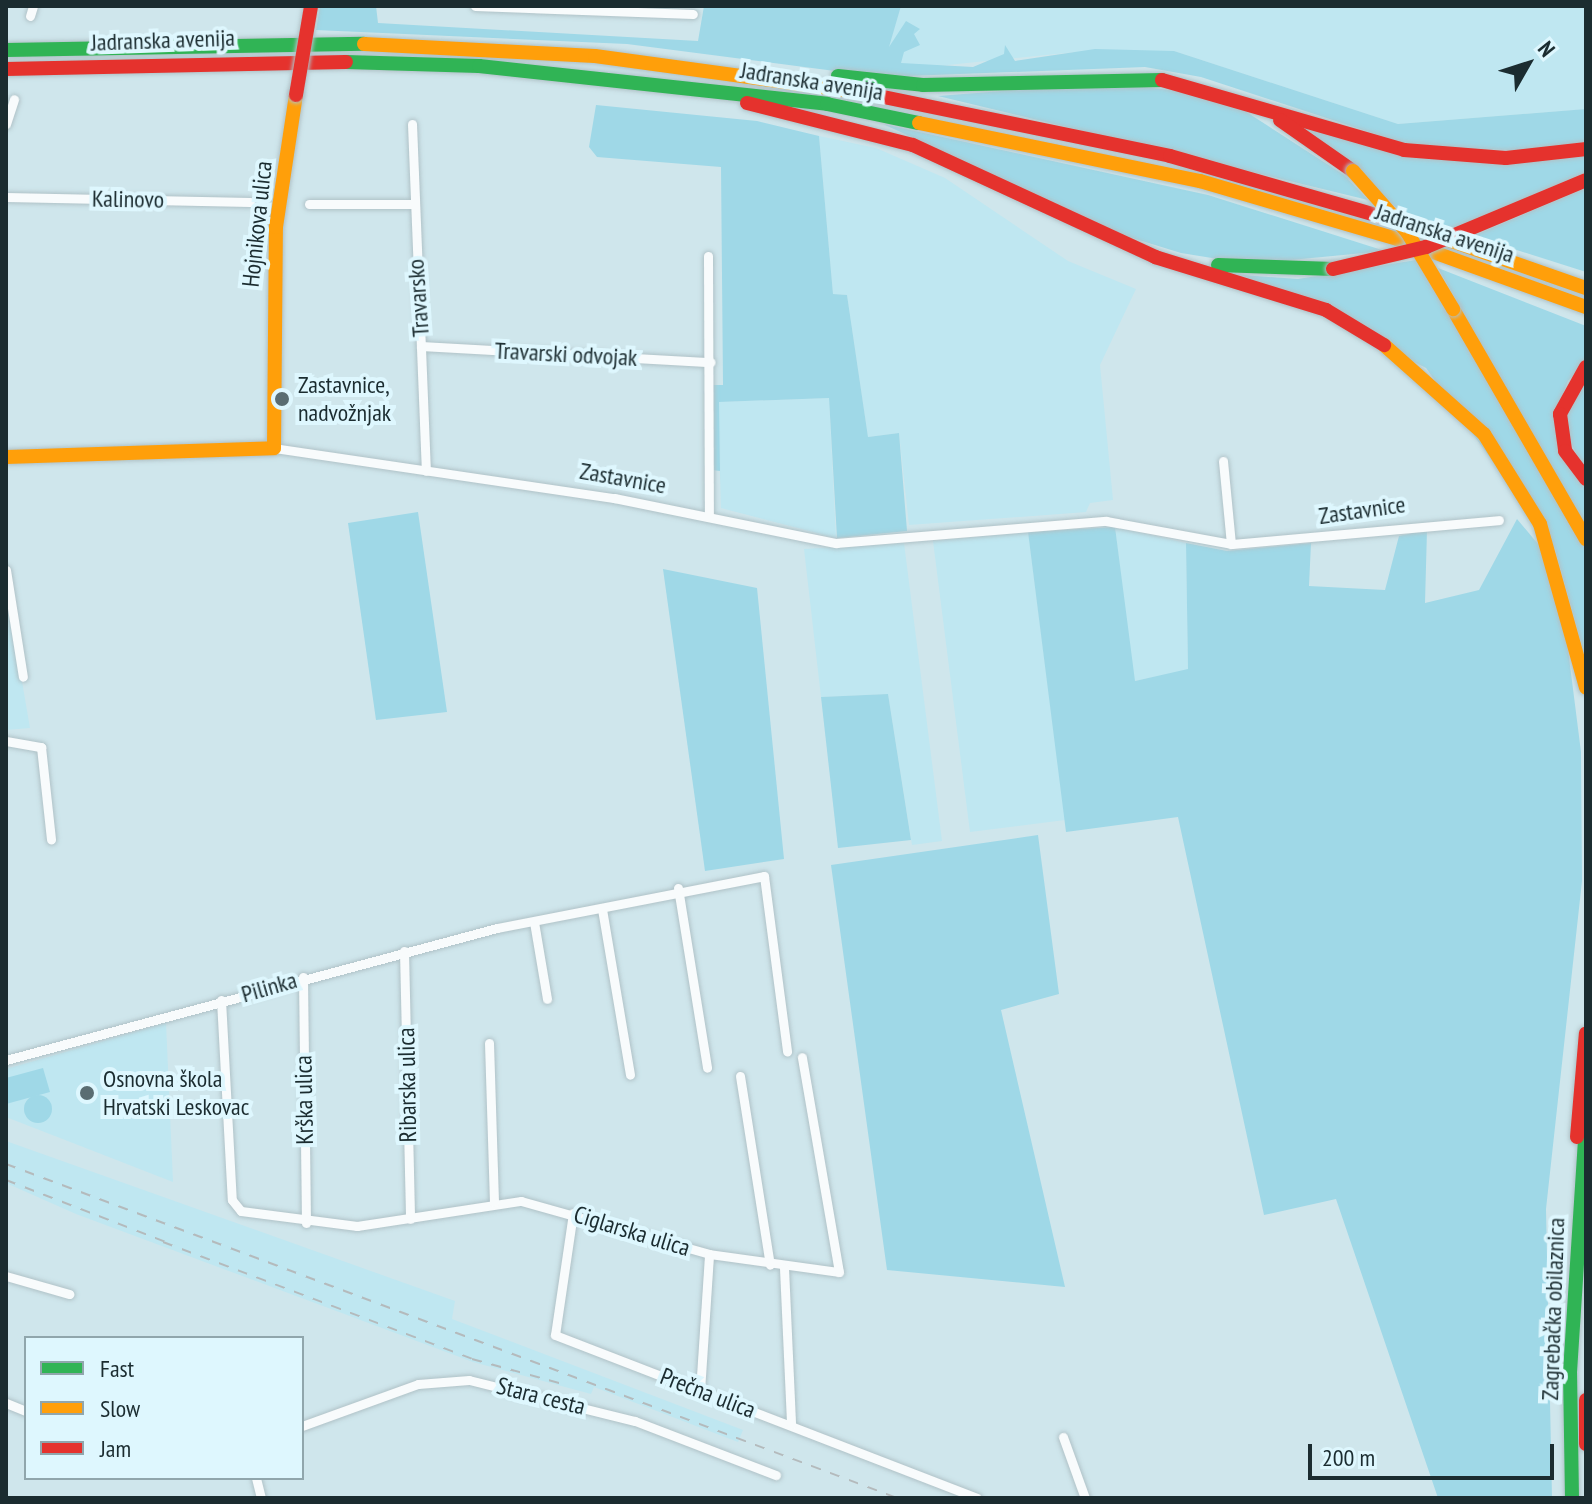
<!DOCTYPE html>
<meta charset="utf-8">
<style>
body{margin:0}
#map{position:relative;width:1592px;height:1504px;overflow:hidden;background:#cfe6ec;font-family:"PT Sans Narrow",sans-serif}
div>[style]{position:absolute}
.built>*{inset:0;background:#bfe7f1}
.green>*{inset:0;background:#9fd8e7}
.round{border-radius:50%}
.roads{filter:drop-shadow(0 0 2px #b0c2c7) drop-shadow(0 0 2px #b0c2c7)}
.street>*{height:9px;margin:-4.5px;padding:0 4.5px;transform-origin:4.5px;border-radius:4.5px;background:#f8fbfc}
.fast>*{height:14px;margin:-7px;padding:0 7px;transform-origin:7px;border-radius:7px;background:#30b455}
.slow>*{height:14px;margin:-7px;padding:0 7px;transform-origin:7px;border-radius:7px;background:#ff9f0a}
.jam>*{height:14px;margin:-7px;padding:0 7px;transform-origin:7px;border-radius:7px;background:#e5322d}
.rail>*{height:2px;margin-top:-1px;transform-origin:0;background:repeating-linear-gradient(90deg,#b4babc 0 10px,transparent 0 20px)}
.bridges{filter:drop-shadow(0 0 2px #b0c2c7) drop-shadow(0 0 2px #b0c2c7)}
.slow-bridge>*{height:14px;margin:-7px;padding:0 7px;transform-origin:7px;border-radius:7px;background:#ff9f0a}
.jam-bridge>*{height:14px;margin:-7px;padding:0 7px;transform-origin:7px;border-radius:7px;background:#e5322d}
.dots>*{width:22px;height:22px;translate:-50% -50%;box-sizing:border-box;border:4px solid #def7fe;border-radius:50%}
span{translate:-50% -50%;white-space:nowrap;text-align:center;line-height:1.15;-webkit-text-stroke:8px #def7fe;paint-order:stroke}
.street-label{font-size:24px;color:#1b2c30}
.poi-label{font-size:24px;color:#1b2c30}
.left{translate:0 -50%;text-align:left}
.frame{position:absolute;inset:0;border:8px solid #1b2c30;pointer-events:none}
.legend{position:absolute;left:24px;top:1336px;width:280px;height:144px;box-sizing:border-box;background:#def7fe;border:2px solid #90a6ac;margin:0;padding:10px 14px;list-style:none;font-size:24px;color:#1b2c30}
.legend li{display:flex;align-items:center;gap:16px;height:40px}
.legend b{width:40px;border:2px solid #90a6ac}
.north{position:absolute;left:1488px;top:24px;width:80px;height:80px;-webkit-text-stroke:6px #def7fe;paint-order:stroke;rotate:51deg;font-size:22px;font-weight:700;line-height:32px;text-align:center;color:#1b2c30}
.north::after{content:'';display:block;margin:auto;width:28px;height:36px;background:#1b2c30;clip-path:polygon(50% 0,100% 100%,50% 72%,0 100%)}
.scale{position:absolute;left:1308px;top:1444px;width:246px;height:36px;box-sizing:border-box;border:4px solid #1b2c30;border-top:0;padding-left:10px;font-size:24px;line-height:28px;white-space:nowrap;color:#1b2c30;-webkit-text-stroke:6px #def7fe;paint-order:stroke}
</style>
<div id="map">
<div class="built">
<i style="clip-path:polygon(901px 6px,1586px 6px,1586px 109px,1398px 124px,1174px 51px,1076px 52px,908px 69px,886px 55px)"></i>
<i style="clip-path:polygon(819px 136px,876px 148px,945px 178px,1068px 261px,1136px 289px,1100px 365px,1113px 500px,1090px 503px,1086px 512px,909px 525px,899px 433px,868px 437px,847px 295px,833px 294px)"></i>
<i style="clip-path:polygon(829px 398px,836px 538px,721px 508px,718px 402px)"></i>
<i style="clip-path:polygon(1115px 527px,1186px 543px,1188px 670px,1134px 681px)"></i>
<i style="clip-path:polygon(1028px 532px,1065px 820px,970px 832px,933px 541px)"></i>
<i style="clip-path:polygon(904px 543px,942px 841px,912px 845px,888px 694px,821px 697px,804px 549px)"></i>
<i style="clip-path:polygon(6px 606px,9px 606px,30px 728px,6px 730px)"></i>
<i style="clip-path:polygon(166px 1023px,173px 1182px,6px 1117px,6px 1069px)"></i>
<i style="clip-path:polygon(6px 1141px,455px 1301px,452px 1319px,743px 1430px,738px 1442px,594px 1387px,591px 1394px,473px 1362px,76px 1214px,6px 1183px)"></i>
</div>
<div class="green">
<i style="clip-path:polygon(320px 6px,376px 6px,378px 23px,698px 41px,704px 6px,901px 6px,889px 47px,906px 21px,920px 29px,914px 34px,920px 45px,904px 52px,901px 63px,973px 67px,1004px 54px,1005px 45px,1015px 61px,1095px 49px,1174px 51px,1398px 124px,1586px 109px,1586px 143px,1529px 151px,1412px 146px,1201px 77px,1145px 67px,881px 77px,627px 44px,316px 30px)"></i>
<i style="clip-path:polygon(1104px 83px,1190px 92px,1245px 111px,1344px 175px,1368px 200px,938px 96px)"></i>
<i style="clip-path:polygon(596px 105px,757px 121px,819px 136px,833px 294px,847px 295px,868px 437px,899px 433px,907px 531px,837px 538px,829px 398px,719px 402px,720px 471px,712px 470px,713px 385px,723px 385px,721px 167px,597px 157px,589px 147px)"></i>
<i style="clip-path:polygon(883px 124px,1208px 195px,1385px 251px,1249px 264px,1181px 253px,1129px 237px)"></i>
<i style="clip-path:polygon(1307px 128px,1412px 158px,1586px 155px,1586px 172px,1455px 229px,1399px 210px)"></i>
<i style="clip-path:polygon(1586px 188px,1586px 272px,1473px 236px)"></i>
<i style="clip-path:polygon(1416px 260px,1586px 549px,1586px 661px,1555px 549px,1426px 368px,1242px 275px,1298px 279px)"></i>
<i style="clip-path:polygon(1438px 268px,1586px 326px,1586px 362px,1568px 381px,1556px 412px,1586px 486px,1586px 530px)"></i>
<i style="clip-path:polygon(1586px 373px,1586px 475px,1563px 425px)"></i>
<i style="clip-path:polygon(418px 512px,447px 712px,376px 720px,348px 523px)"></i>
<i style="clip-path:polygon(1517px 519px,1538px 544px,1564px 618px,1581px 752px,1582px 881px,1546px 1209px,1552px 1498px,1438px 1498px,1336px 1199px,1264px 1215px,1178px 817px,1066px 832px,1028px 532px,1115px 527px,1135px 681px,1188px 669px,1186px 543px,1227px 551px,1311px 543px,1309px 586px,1385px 590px,1399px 536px,1427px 530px,1425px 603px,1479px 590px)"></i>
<i style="clip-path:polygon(663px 569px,757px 588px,784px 859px,705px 871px)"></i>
<i style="clip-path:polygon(888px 694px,911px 840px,838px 848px,821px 697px)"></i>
<i style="clip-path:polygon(1038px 835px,1059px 994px,1001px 1010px,1065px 1287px,887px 1270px,831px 865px)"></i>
<i style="clip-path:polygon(43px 1068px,50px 1092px,6px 1104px,6px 1078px)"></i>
<i class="round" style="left:24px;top:1095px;width:28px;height:28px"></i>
</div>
<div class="roads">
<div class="street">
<i style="left:475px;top:6px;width:218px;rotate:2.1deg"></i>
<i style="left:30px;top:16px;width:10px;rotate:-73deg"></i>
<i style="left:6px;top:124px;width:26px;rotate:-72deg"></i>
<i style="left:412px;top:124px;width:347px;rotate:87.7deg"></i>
<i style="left:6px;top:197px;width:244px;rotate:1.2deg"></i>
<i style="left:309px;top:204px;width:102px"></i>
<i style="left:708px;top:256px;width:261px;rotate:89.8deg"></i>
<i style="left:421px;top:346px;width:290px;rotate:3.2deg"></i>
<i style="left:274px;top:448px;width:344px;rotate:8.4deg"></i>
<i style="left:614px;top:498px;width:227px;rotate:11.5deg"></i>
<i style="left:836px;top:543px;width:271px;rotate:-4.7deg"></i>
<i style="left:1106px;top:521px;width:127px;rotate:10.4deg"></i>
<i style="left:1223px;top:461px;width:83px;rotate:84.5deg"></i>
<i style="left:1231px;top:544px;width:269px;rotate:-5.1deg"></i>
<i style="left:6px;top:570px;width:108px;rotate:81deg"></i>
<i style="left:6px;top:741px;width:36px;rotate:10deg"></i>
<i style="left:41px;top:747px;width:93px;rotate:83.8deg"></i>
<i style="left:678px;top:888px;width:182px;rotate:80.8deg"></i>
<i style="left:602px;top:909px;width:168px;rotate:80.4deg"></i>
<i style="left:534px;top:922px;width:78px;rotate:80.4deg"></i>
<i style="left:404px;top:951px;width:268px;rotate:88.7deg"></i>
<i style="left:303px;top:977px;width:246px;rotate:89.3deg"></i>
<i style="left:221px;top:1000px;width:200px;rotate:86.9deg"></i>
<i style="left:232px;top:1200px;width:14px;rotate:51deg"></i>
<i style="left:241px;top:1211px;width:117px;rotate:7.4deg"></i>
<i style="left:357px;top:1226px;width:166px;rotate:-8.7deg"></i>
<i style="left:521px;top:1201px;width:195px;rotate:15.7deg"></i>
<i style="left:709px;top:1254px;width:131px;rotate:7.9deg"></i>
<i style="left:839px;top:1272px;width:218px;rotate:-99.8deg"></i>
<i style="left:489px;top:1043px;width:159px;rotate:88.2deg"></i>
<i style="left:6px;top:1060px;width:508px;rotate:-15.05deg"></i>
<i style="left:497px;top:928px;width:272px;rotate:-11deg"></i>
<i style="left:764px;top:876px;width:177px;rotate:82.5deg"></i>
<i style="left:740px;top:1076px;width:191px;rotate:81deg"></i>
<i style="left:573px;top:1213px;width:123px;rotate:98.4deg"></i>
<i style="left:555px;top:1335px;width:452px;rotate:21.1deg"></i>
<i style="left:784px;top:1268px;width:156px;rotate:87.4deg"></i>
<i style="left:6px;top:1276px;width:66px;rotate:15.9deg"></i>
<i style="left:700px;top:1391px;width:137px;rotate:-86.2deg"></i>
<i style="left:6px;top:1403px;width:22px;rotate:22deg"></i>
<i style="left:302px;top:1426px;width:123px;rotate:-19.9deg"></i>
<i style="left:418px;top:1384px;width:51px;rotate:-4.5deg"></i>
<i style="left:469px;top:1380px;width:171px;rotate:13.9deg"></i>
<i style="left:635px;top:1421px;width:151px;rotate:21deg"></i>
<i style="left:1063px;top:1437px;width:65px;rotate:70.2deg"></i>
<i style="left:256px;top:1478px;width:21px;rotate:76deg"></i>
</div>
<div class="fast">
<i style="left:6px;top:50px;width:358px;rotate:-1deg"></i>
<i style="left:346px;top:62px;width:133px;rotate:1.7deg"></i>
<i style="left:479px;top:66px;width:350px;rotate:6.2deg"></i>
<i style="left:827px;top:104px;width:94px;rotate:11.7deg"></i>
<i style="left:838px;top:76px;width:85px;rotate:6deg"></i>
<i style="left:923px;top:85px;width:239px;rotate:-1.2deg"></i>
<i style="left:1218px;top:265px;width:115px;rotate:2deg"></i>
<i style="left:1572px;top:1498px;width:126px;rotate:-90.9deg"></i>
<i style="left:1570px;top:1372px;width:251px;rotate:-86.3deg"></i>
</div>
<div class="slow">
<i style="left:364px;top:44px;width:231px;rotate:3deg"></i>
<i style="left:595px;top:56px;width:272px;rotate:7.8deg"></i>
<i style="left:919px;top:123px;width:287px;rotate:11.7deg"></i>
<i style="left:1200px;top:181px;width:205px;rotate:16.4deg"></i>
<i style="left:1397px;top:239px;width:201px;rotate:19.8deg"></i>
<i style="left:1386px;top:218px;width:212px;rotate:19.3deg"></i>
<i style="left:1453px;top:309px;width:266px;rotate:60deg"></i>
<i style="left:1384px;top:345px;width:134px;rotate:41.7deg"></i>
<i style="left:1484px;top:434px;width:106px;rotate:58.1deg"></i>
<i style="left:1540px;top:524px;width:170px;rotate:74.3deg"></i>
<i style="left:6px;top:457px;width:268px;rotate:-1.9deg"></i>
<i style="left:274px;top:448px;width:221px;rotate:-89.5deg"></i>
<i style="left:276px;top:227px;width:134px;rotate:-81.4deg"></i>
</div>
<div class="jam">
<i style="left:6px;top:69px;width:340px;rotate:-1.2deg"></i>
<i style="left:1162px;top:80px;width:252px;rotate:16.1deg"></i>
<i style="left:1404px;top:150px;width:102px;rotate:4.5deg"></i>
<i style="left:1506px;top:158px;width:81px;rotate:-6.4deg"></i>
<i style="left:864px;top:93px;width:312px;rotate:11.6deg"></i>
<i style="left:1170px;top:156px;width:225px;rotate:16deg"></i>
<i style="left:747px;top:103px;width:171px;rotate:14.2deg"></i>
<i style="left:913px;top:145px;width:267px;rotate:24.8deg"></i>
<i style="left:1155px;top:257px;width:179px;rotate:17.2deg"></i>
<i style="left:1326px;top:310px;width:68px;rotate:31.1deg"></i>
<i style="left:1280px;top:120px;width:89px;rotate:34.9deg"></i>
<i style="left:1586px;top:367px;width:54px;rotate:119deg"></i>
<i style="left:1560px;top:414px;width:37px;rotate:82deg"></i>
<i style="left:1565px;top:451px;width:35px;rotate:53deg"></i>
<i style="left:1577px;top:1137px;width:104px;rotate:-85.1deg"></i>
<i style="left:1586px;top:1400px;width:44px;rotate:90deg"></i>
</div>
</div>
<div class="rail">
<i style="left:6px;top:1164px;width:952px;rotate:20.55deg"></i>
<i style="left:6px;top:1180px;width:180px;rotate:21.2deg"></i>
<i style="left:163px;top:1242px;width:330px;rotate:20.7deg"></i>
<i style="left:472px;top:1359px;width:94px;rotate:15.4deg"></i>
</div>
<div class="bridges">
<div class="slow-bridge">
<i style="left:1353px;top:171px;width:81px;rotate:48.5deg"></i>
<i style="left:1407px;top:232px;width:90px;rotate:59.1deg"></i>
</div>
<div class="jam-bridge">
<i style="left:296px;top:95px;width:90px;rotate:-80.4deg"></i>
<i style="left:1333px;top:269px;width:96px;rotate:-13.3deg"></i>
<i style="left:1426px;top:247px;width:173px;rotate:-22.7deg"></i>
</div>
</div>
<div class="dots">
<i style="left:282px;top:399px;background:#5a6d72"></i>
<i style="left:87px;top:1093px;background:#5a6d72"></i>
</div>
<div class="street-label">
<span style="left:163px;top:40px;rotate:-2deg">Jadranska avenija</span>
<span style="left:812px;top:81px;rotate:9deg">Jadranska avenija</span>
<span style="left:128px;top:199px;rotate:1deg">Kalinovo</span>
<span style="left:257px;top:224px;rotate:-84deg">Hojnikova ulica</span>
<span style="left:1445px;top:233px;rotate:18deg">Jadranska avenija</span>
<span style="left:418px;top:298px;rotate:-94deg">Travarsko</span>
<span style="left:566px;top:354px;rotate:3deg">Travarski odvojak</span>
<span style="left:623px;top:478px;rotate:10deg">Zastavnice</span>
<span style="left:1362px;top:510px;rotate:-8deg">Zastavnice</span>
<span style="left:269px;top:987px;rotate:-16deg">Pilinka</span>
<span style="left:407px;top:1085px;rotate:-91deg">Ribarska ulica</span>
<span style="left:304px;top:1100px;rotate:-91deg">Krška ulica</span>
<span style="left:632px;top:1231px;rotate:17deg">Ciglarska ulica</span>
<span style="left:1553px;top:1309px;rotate:-88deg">Zagrebačka obilaznica</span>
<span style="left:708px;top:1393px;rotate:21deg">Prečna ulica</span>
<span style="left:541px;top:1396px;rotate:14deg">Stara cesta</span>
</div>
<div class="poi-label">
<span class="left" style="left:298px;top:399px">Zastavnice,<br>nadvožnjak</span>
<span class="left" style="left:103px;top:1093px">Osnovna škola<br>Hrvatski Leskovac</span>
</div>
<div class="frame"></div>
<ul class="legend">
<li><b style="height:10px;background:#30b455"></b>Fast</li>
<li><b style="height:10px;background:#ff9f0a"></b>Slow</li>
<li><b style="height:10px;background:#e5322d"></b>Jam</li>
</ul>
<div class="north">N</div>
<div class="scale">200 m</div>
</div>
